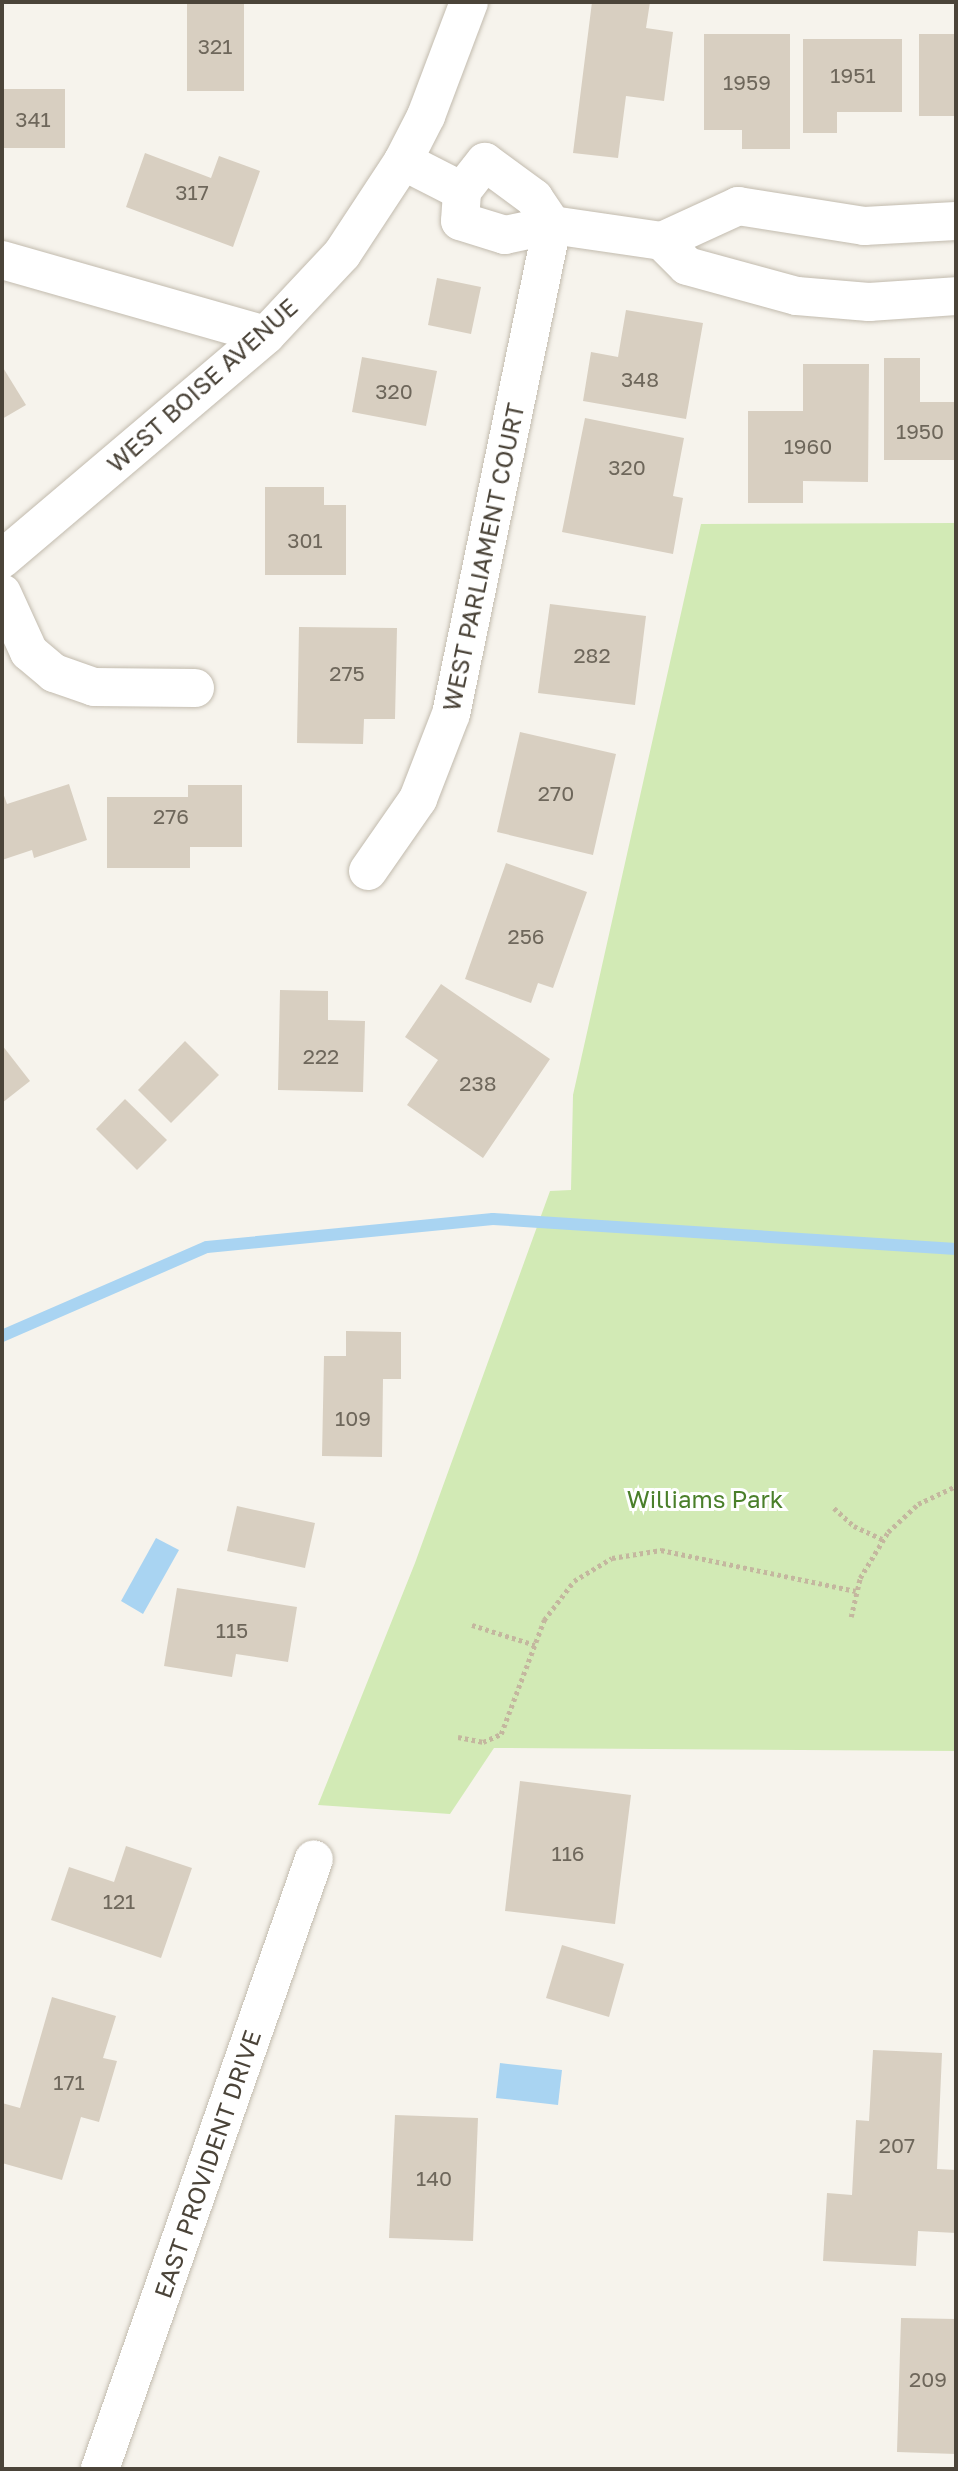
<!DOCTYPE html>
<style>
body{margin:0}
#map{position:relative;width:958px;height:2471px;overflow:hidden;background:#f6f3ec;font-family:"Golos Text",sans-serif}
div>[style]{position:absolute}
.green>*{inset:0;background:#d2eab5}
.water>*{inset:0;background:#a9d4f2}
.stream>*{height:12px;margin:-6px;padding:0 6px;transform-origin:6px;border-radius:6px;background:#a9d4f2}
.building>*{inset:0;background:#d8cfc1}
.path>*{height:4.5px;margin-top:-2.25px;transform-origin:0;background:repeating-linear-gradient(90deg,#c4b79f 0 3.5px,transparent 0 7px)}
.roads{filter:drop-shadow(0 0 2px #c2bbae) drop-shadow(0 0 2px #c2bbae)}
.minor>*{height:38px;margin:-19px;padding:0 19px;transform-origin:19px;border-radius:19px;background:#fff}
span{translate:-50% -50%;white-space:nowrap;text-align:center;line-height:1.15;-webkit-text-stroke:6px #fff;paint-order:stroke}
.number-label{font-size:21px;color:#6e675b}
.number-label span{-webkit-text-stroke-width:0}
.street-label{font-size:24px;color:#4b4439}
.park-label{font-size:24px;color:#4a7f2a}
.frame{position:absolute;inset:0;border:4px solid #4b4439;pointer-events:none}
</style>
<div id="map">
<div class="green">
<i style="clip-path:polygon(956px 523px,956px 1751px,494px 1748px,450px 1814px,318px 1805px,415px 1563px,550px 1191px,571px 1190px,573px 1095px,701px 524px)"></i>
</div>
<div class="water">
<i style="clip-path:polygon(156px 1538px,179px 1550px,143px 1614px,121px 1601px)"></i>
<i style="clip-path:polygon(500px 2063px,562px 2070px,558px 2105px,496px 2098px)"></i>
</div>
<div class="stream">
<i style="left:2px;top:1336px;width:223px;rotate:-23.5deg"></i>
<i style="left:207px;top:1247px;width:287px;rotate:-5.6deg"></i>
<i style="left:493px;top:1219px;width:464px;rotate:3.7deg"></i>
</div>
<div class="building">
<i style="clip-path:polygon(187px 2px,244px 2px,244px 91px,187px 91px)"></i>
<i style="clip-path:polygon(592px 2px,650px 2px,646px 28px,673px 32px,664px 101px,626px 96px,618px 158px,573px 153px)"></i>
<i style="clip-path:polygon(704px 34px,790px 34px,790px 149px,742px 149px,742px 130px,704px 130px)"></i>
<i style="clip-path:polygon(919px 34px,956px 34px,956px 116px,919px 116px)"></i>
<i style="clip-path:polygon(803px 39px,902px 39px,902px 112px,837px 112px,837px 133px,803px 133px)"></i>
<i style="clip-path:polygon(2px 89px,65px 89px,65px 148px,2px 148px)"></i>
<i style="clip-path:polygon(145px 153px,211px 178px,219px 156px,260px 171px,233px 247px,126px 207px)"></i>
<i style="clip-path:polygon(437px 278px,481px 287px,471px 334px,428px 325px)"></i>
<i style="clip-path:polygon(626px 310px,703px 323px,686px 419px,583px 401px,591px 352px,618px 357px)"></i>
<i style="clip-path:polygon(362px 357px,437px 371px,426px 426px,352px 412px)"></i>
<i style="clip-path:polygon(884px 358px,920px 358px,920px 402px,956px 402px,956px 460px,884px 460px)"></i>
<i style="clip-path:polygon(803px 364px,869px 364px,868px 482px,803px 481px,803px 503px,748px 503px,748px 411px,803px 411px)"></i>
<i style="clip-path:polygon(2px 366px,26px 405px,2px 419px)"></i>
<i style="clip-path:polygon(585px 418px,684px 438px,673px 496px,683px 498px,673px 554px,562px 532px)"></i>
<i style="clip-path:polygon(265px 487px,324px 487px,324px 505px,346px 505px,346px 575px,265px 575px)"></i>
<i style="clip-path:polygon(550px 604px,646px 616px,635px 705px,538px 693px)"></i>
<i style="clip-path:polygon(299px 627px,397px 628px,395px 719px,364px 719px,363px 744px,297px 743px)"></i>
<i style="clip-path:polygon(520px 732px,616px 754px,593px 855px,497px 832px)"></i>
<i style="clip-path:polygon(69px 784px,87px 840px,34px 858px,32px 850px,2px 860px,2px 790px,7px 804px)"></i>
<i style="clip-path:polygon(188px 785px,242px 785px,242px 847px,190px 847px,190px 868px,107px 868px,107px 797px,188px 797px)"></i>
<i style="clip-path:polygon(506px 863px,587px 892px,553px 988px,538px 983px,531px 1003px,465px 979px)"></i>
<i style="clip-path:polygon(441px 984px,550px 1059px,483px 1158px,407px 1105px,438px 1060px,405px 1037px)"></i>
<i style="clip-path:polygon(280px 990px,328px 991px,328px 1020px,365px 1021px,363px 1092px,278px 1090px)"></i>
<i style="clip-path:polygon(185px 1041px,219px 1075px,171px 1123px,138px 1090px)"></i>
<i style="clip-path:polygon(2px 1045px,30px 1081px,2px 1103px)"></i>
<i style="clip-path:polygon(125px 1099px,167px 1140px,137px 1170px,96px 1129px)"></i>
<i style="clip-path:polygon(346px 1331px,401px 1332px,401px 1379px,383px 1379px,382px 1457px,322px 1456px,324px 1356px,346px 1356px)"></i>
<i style="clip-path:polygon(237px 1506px,315px 1523px,305px 1568px,227px 1551px)"></i>
<i style="clip-path:polygon(177px 1588px,297px 1607px,288px 1662px,236px 1654px,232px 1677px,164px 1666px)"></i>
<i style="clip-path:polygon(520px 1781px,631px 1795px,615px 1924px,505px 1911px)"></i>
<i style="clip-path:polygon(126px 1846px,192px 1868px,161px 1958px,51px 1920px,69px 1867px,114px 1882px)"></i>
<i style="clip-path:polygon(562px 1945px,624px 1964px,609px 2017px,546px 1998px)"></i>
<i style="clip-path:polygon(52px 1997px,116px 2016px,103px 2058px,117px 2061px,99px 2122px,81px 2117px,62px 2180px,2px 2163px,2px 2103px,20px 2108px)"></i>
<i style="clip-path:polygon(873px 2050px,942px 2053px,937px 2169px,956px 2170px,956px 2233px,918px 2231px,916px 2266px,823px 2261px,827px 2193px,852px 2195px,856px 2120px,869px 2121px)"></i>
<i style="clip-path:polygon(395px 2115px,478px 2118px,473px 2241px,389px 2238px)"></i>
<i style="clip-path:polygon(901px 2318px,956px 2319px,956px 2454px,897px 2452px)"></i>
</div>
<div class="path">
<i style="left:834px;top:1508px;width:27px;rotate:42deg"></i>
<i style="left:854px;top:1526px;width:31px;rotate:25deg"></i>
<i style="left:851px;top:1617px;width:40px;rotate:-77deg"></i>
<i style="left:860px;top:1578px;width:54px;rotate:-58.7deg"></i>
<i style="left:888px;top:1532px;width:41px;rotate:-43deg"></i>
<i style="left:918px;top:1504px;width:42px;rotate:-25.3deg"></i>
<i style="left:472px;top:1625px;width:66px;rotate:17.6deg"></i>
<i style="left:458px;top:1737px;width:25px;rotate:11deg"></i>
<i style="left:483px;top:1742px;width:20px;rotate:-24deg"></i>
<i style="left:501px;top:1734px;width:122px;rotate:-69.3deg"></i>
<i style="left:544px;top:1620px;width:49px;rotate:-52.4deg"></i>
<i style="left:574px;top:1581px;width:44px;rotate:-31.2deg"></i>
<i style="left:612px;top:1558px;width:50px;rotate:-9.3deg"></i>
<i style="left:661px;top:1550px;width:199px;rotate:11.9deg"></i>
</div>
<div class="roads">
<div class="minor">
<i style="left:403px;top:161px;width:66px;rotate:27deg"></i>
<i style="left:485px;top:162px;width:61px;rotate:36.3deg"></i>
<i style="left:534px;top:198px;width:32px;rotate:56deg"></i>
<i style="left:552px;top:225px;width:48px;rotate:168deg"></i>
<i style="left:505px;top:235px;width:47px;rotate:-162.7deg"></i>
<i style="left:460px;top:221px;width:30px;rotate:-86deg"></i>
<i style="left:462px;top:191px;width:37px;rotate:-52deg"></i>
<i style="left:662px;top:241px;width:35px;rotate:45deg"></i>
<i style="left:687px;top:266px;width:114px;rotate:15.3deg"></i>
<i style="left:797px;top:296px;width:72px;rotate:4.8deg"></i>
<i style="left:869px;top:302px;width:87px;rotate:-3.9deg"></i>
<i style="left:2px;top:260px;width:274px;rotate:15.9deg"></i>
<i style="left:2px;top:559px;width:346px;rotate:-40.3deg"></i>
<i style="left:266px;top:335px;width:111px;rotate:-46.8deg"></i>
<i style="left:342px;top:254px;width:111px;rotate:-56.7deg"></i>
<i style="left:403px;top:161px;width:51px;rotate:-62.9deg"></i>
<i style="left:426px;top:116px;width:122px;rotate:-69.3deg"></i>
<i style="left:2px;top:593px;width:65px;rotate:65.4deg"></i>
<i style="left:29px;top:652px;width:33px;rotate:40deg"></i>
<i style="left:54px;top:673px;width:42px;rotate:19.3deg"></i>
<i style="left:94px;top:687px;width:101px;rotate:0.6deg"></i>
<i style="left:368px;top:871px;width:88px;rotate:-55.2deg"></i>
<i style="left:418px;top:799px;width:91px;rotate:-68.8deg"></i>
<i style="left:451px;top:714px;width:499px;rotate:-78.3deg"></i>
<i style="left:552px;top:225px;width:111px;rotate:8.3deg"></i>
<i style="left:662px;top:241px;width:84px;rotate:-24.7deg"></i>
<i style="left:738px;top:206px;width:128px;rotate:9deg"></i>
<i style="left:864px;top:226px;width:92px;rotate:-3.1deg"></i>
<i style="left:100px;top:2469px;width:646px;rotate:-70.67deg"></i>
</div>
</div>
<div class="number-label">
<span style="left:215px;top:46px">321</span>
<span style="left:853px;top:75px">1951</span>
<span style="left:747px;top:82px">1959</span>
<span style="left:33px;top:119px">341</span>
<span style="left:192px;top:192px">317</span>
<span style="left:640px;top:379px">348</span>
<span style="left:394px;top:391px">320</span>
<span style="left:920px;top:431px">1950</span>
<span style="left:808px;top:446px">1960</span>
<span style="left:627px;top:467px">320</span>
<span style="left:305px;top:540px">301</span>
<span style="left:592px;top:655px">282</span>
<span style="left:347px;top:673px">275</span>
<span style="left:556px;top:793px">270</span>
<span style="left:171px;top:816px">276</span>
<span style="left:526px;top:936px">256</span>
<span style="left:321px;top:1056px">222</span>
<span style="left:478px;top:1083px">238</span>
<span style="left:353px;top:1418px">109</span>
<span style="left:232px;top:1630px">115</span>
<span style="left:568px;top:1853px">116</span>
<span style="left:119px;top:1901px">121</span>
<span style="left:69px;top:2082px">171</span>
<span style="left:897px;top:2145px">207</span>
<span style="left:434px;top:2178px">140</span>
<span style="left:928px;top:2379px">209</span>
</div>
<div class="street-label">
<span style="left:202px;top:385px;rotate:-42deg">WEST BOISE AVENUE</span>
<span style="left:483px;top:557px;rotate:-78deg">WEST PARLIAMENT COURT</span>
<span style="left:207px;top:2164px;rotate:-71deg">EAST PROVIDENT DRIVE</span>
</div>
<div class="park-label">
<span style="left:705px;top:1499px">Williams Park</span>
</div>
<div class="frame"></div>
</div>
